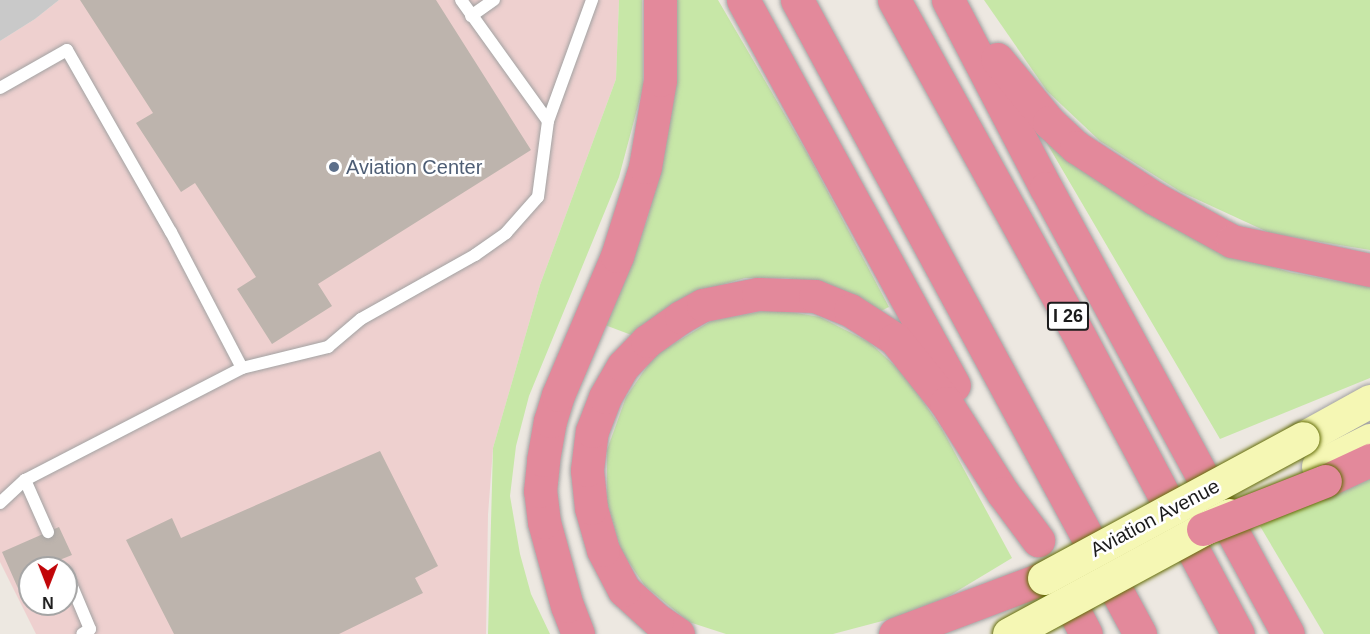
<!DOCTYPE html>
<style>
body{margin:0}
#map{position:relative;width:1370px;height:634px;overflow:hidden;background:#ede8e1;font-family:Arial,sans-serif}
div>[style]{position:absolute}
.commercial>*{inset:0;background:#eed0cf}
.religious>*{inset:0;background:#c9c9c9}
.grass>*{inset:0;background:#c7e7a7}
.building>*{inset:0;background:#bdb4ad}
.roads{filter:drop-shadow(0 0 2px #a2a2a2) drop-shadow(0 0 2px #a2a2a2)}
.lane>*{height:12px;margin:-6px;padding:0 6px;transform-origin:6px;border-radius:6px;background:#fff}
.secondary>*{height:33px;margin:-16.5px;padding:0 16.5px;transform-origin:16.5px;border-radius:16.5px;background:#f5f7b4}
.highway>*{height:33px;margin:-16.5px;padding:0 16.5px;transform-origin:16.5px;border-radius:16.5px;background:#e3899b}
.bridges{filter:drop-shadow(0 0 2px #646d07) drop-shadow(0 0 2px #646d07)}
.secondary-bridge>*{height:33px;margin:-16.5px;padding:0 16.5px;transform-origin:16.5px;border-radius:16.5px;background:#f5f7b4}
.highway-bridge>*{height:33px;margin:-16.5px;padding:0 16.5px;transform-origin:16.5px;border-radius:16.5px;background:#e3899b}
.dots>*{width:16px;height:16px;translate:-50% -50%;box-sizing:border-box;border:3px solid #fff;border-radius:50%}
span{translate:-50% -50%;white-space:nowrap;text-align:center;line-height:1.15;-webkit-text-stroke:5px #fff;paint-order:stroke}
.shield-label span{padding:2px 4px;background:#fff;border:2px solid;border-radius:4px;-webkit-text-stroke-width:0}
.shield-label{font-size:18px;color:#1b1b1b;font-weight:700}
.service-label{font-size:20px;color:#4e5e75}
.left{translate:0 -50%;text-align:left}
.street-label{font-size:20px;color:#1b1b1b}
.north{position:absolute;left:18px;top:556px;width:60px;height:60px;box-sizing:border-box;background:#fff;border:2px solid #a4a4a4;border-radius:50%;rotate:180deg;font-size:16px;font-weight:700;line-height:24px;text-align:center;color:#1b1b1b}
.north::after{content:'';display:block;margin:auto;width:21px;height:27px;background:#c10508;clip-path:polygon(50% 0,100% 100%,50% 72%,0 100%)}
</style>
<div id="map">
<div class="commercial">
<i style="clip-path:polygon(evenodd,59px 0,619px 0,616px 79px,540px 285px,493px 448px,488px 515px,486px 634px,36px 634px,0 562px,0 41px,35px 19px,59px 0,30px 568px,66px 568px,66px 604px,30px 604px,30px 568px)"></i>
</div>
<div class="religious">
<i style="clip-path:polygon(0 0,59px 0,35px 19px,0 41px)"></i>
</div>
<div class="grass">
<i style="clip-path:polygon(619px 0,642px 0,643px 87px,619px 177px,529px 396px,516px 446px,510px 496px,520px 554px,531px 594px,550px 634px,488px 634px,493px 448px,540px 285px,616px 79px)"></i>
<i style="clip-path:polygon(674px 0,718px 0,809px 156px,889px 307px,881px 311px,825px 283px,786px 278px,745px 278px,711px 288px,634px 336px,605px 325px,647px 220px,665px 147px,674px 89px)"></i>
<i style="clip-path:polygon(984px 0,1370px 0,1370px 250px,1272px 234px,1181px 192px,1100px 141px,1047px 91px)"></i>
<i style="clip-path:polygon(1035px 123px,1225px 251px,1289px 272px,1343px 282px,1370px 283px,1370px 378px,1220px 439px)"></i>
<i style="clip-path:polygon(773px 309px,820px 317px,869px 342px,905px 375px,942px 429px,1012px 558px,949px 596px,905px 615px,833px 634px,726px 634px,689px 622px,645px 586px,621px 551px,607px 502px,607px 450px,626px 397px,655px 355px,711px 321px)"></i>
<i style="clip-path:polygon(1370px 478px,1370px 634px,1324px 634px,1260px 526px,1333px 492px)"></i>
</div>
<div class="building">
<i style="clip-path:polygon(80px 0,436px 0,531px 150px,318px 284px,332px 306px,272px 344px,237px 289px,256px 277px,195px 183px,181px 192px,136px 123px,153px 113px)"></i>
<i style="clip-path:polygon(380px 451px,438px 566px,415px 578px,423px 593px,339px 634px,174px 634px,126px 540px,172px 518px,181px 538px)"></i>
<i style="clip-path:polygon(59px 527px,72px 555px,47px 565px,49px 568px,30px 568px,30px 591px,21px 595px,2px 552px)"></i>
</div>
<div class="roads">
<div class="lane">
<i style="left:461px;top:0;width:149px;rotate:54.3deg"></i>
<i style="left:471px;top:16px;width:28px;rotate:-35deg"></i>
<i style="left:0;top:88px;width:77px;rotate:-29.6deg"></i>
<i style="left:67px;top:50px;width:210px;rotate:60.3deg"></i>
<i style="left:171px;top:232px;width:153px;rotate:62.4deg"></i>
<i style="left:25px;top:480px;width:57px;rotate:66.1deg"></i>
<i style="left:0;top:503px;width:34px;rotate:-43deg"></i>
<i style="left:25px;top:480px;width:244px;rotate:-27.3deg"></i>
<i style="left:242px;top:368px;width:89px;rotate:-13.7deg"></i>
<i style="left:328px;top:347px;width:43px;rotate:-40.3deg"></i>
<i style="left:361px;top:319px;width:131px;rotate:-29.3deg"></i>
<i style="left:475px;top:255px;width:38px;rotate:-35deg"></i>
<i style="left:506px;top:233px;width:48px;rotate:-48.4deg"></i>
<i style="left:538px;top:197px;width:77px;rotate:-82.5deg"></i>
<i style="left:548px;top:121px;width:129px;rotate:-70deg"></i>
<i style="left:66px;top:572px;width:62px;rotate:67.2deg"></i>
<i style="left:90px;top:629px;width:9px;rotate:148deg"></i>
</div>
<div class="secondary">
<i style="left:1303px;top:438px;width:77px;rotate:-28.9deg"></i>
<i style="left:1318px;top:466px;width:58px;rotate:-26.6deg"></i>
</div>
<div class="highway">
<i style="left:743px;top:0;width:439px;rotate:61.3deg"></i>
<i style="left:797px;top:0;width:721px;rotate:61.59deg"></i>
<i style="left:894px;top:0;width:372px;rotate:61.1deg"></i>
<i style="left:1074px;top:326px;width:349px;rotate:62deg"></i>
<i style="left:948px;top:0;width:212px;rotate:62.5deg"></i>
<i style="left:1046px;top:188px;width:507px;rotate:61.52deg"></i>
<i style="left:997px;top:59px;width:82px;rotate:50.5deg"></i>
<i style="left:1049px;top:122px;width:37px;rotate:43deg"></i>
<i style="left:1076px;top:147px;width:93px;rotate:33.2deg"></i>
<i style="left:1154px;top:198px;width:89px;rotate:28.9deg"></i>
<i style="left:1232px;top:241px;width:141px;rotate:11.9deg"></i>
<i style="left:1325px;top:481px;width:50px;rotate:-25deg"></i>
<i style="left:1056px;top:576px;width:65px;rotate:62.7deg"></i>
<i style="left:578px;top:634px;width:30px;rotate:-111deg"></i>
<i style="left:567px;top:606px;width:87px;rotate:-105.3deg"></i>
<i style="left:544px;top:522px;width:31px;rotate:-97deg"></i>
<i style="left:540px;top:491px;width:31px;rotate:-84deg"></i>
<i style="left:543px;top:460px;width:40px;rotate:-80deg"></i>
<i style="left:550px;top:421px;width:27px;rotate:-73deg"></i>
<i style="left:558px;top:395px;width:151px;rotate:-67deg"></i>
<i style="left:617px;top:256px;width:93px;rotate:-72.5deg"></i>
<i style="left:645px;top:167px;width:88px;rotate:-80.2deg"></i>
<i style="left:660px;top:80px;width:80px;rotate:-90deg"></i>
<i style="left:678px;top:634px;width:25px;rotate:-146deg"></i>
<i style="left:657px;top:620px;width:45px;rotate:-137.7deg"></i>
<i style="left:624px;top:590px;width:45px;rotate:-117.7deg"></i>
<i style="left:603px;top:550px;width:44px;rotate:-105.9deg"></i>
<i style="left:591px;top:508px;width:38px;rotate:-96deg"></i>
<i style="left:587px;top:470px;width:39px;rotate:-83deg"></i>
<i style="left:592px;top:431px;width:36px;rotate:-69deg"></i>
<i style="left:605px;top:397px;width:36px;rotate:-60deg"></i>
<i style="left:623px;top:366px;width:35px;rotate:-46deg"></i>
<i style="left:647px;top:341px;width:42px;rotate:-35.2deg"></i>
<i style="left:681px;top:317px;width:25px;rotate:-29deg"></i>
<i style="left:703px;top:305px;width:56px;rotate:-11.3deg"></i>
<i style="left:758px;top:294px;width:57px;rotate:2deg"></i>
<i style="left:815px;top:296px;width:38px;rotate:22deg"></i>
<i style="left:850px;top:310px;width:54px;rotate:32.8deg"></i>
<i style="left:895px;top:339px;width:82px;rotate:51.4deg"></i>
<i style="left:946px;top:403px;width:107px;rotate:57.7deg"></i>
<i style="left:1003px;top:493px;width:59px;rotate:53.3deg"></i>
<i style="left:895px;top:634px;width:159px;rotate:-20.6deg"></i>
</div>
</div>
<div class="bridges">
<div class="secondary-bridge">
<i style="left:1044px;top:578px;width:294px;rotate:-28.4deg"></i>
<i style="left:1009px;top:634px;width:250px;rotate:-28.4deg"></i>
</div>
<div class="highway-bridge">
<i style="left:1203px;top:529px;width:131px;rotate:-21.5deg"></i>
</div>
</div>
<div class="dots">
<i style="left:334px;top:167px;background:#5c6f8a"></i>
</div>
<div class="shield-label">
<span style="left:1068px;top:316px">I 26</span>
</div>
<div class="service-label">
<span class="left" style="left:346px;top:167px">Aviation Center</span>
</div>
<div class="street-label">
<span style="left:1155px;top:518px;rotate:-28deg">Aviation Avenue</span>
</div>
<div class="north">N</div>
</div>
